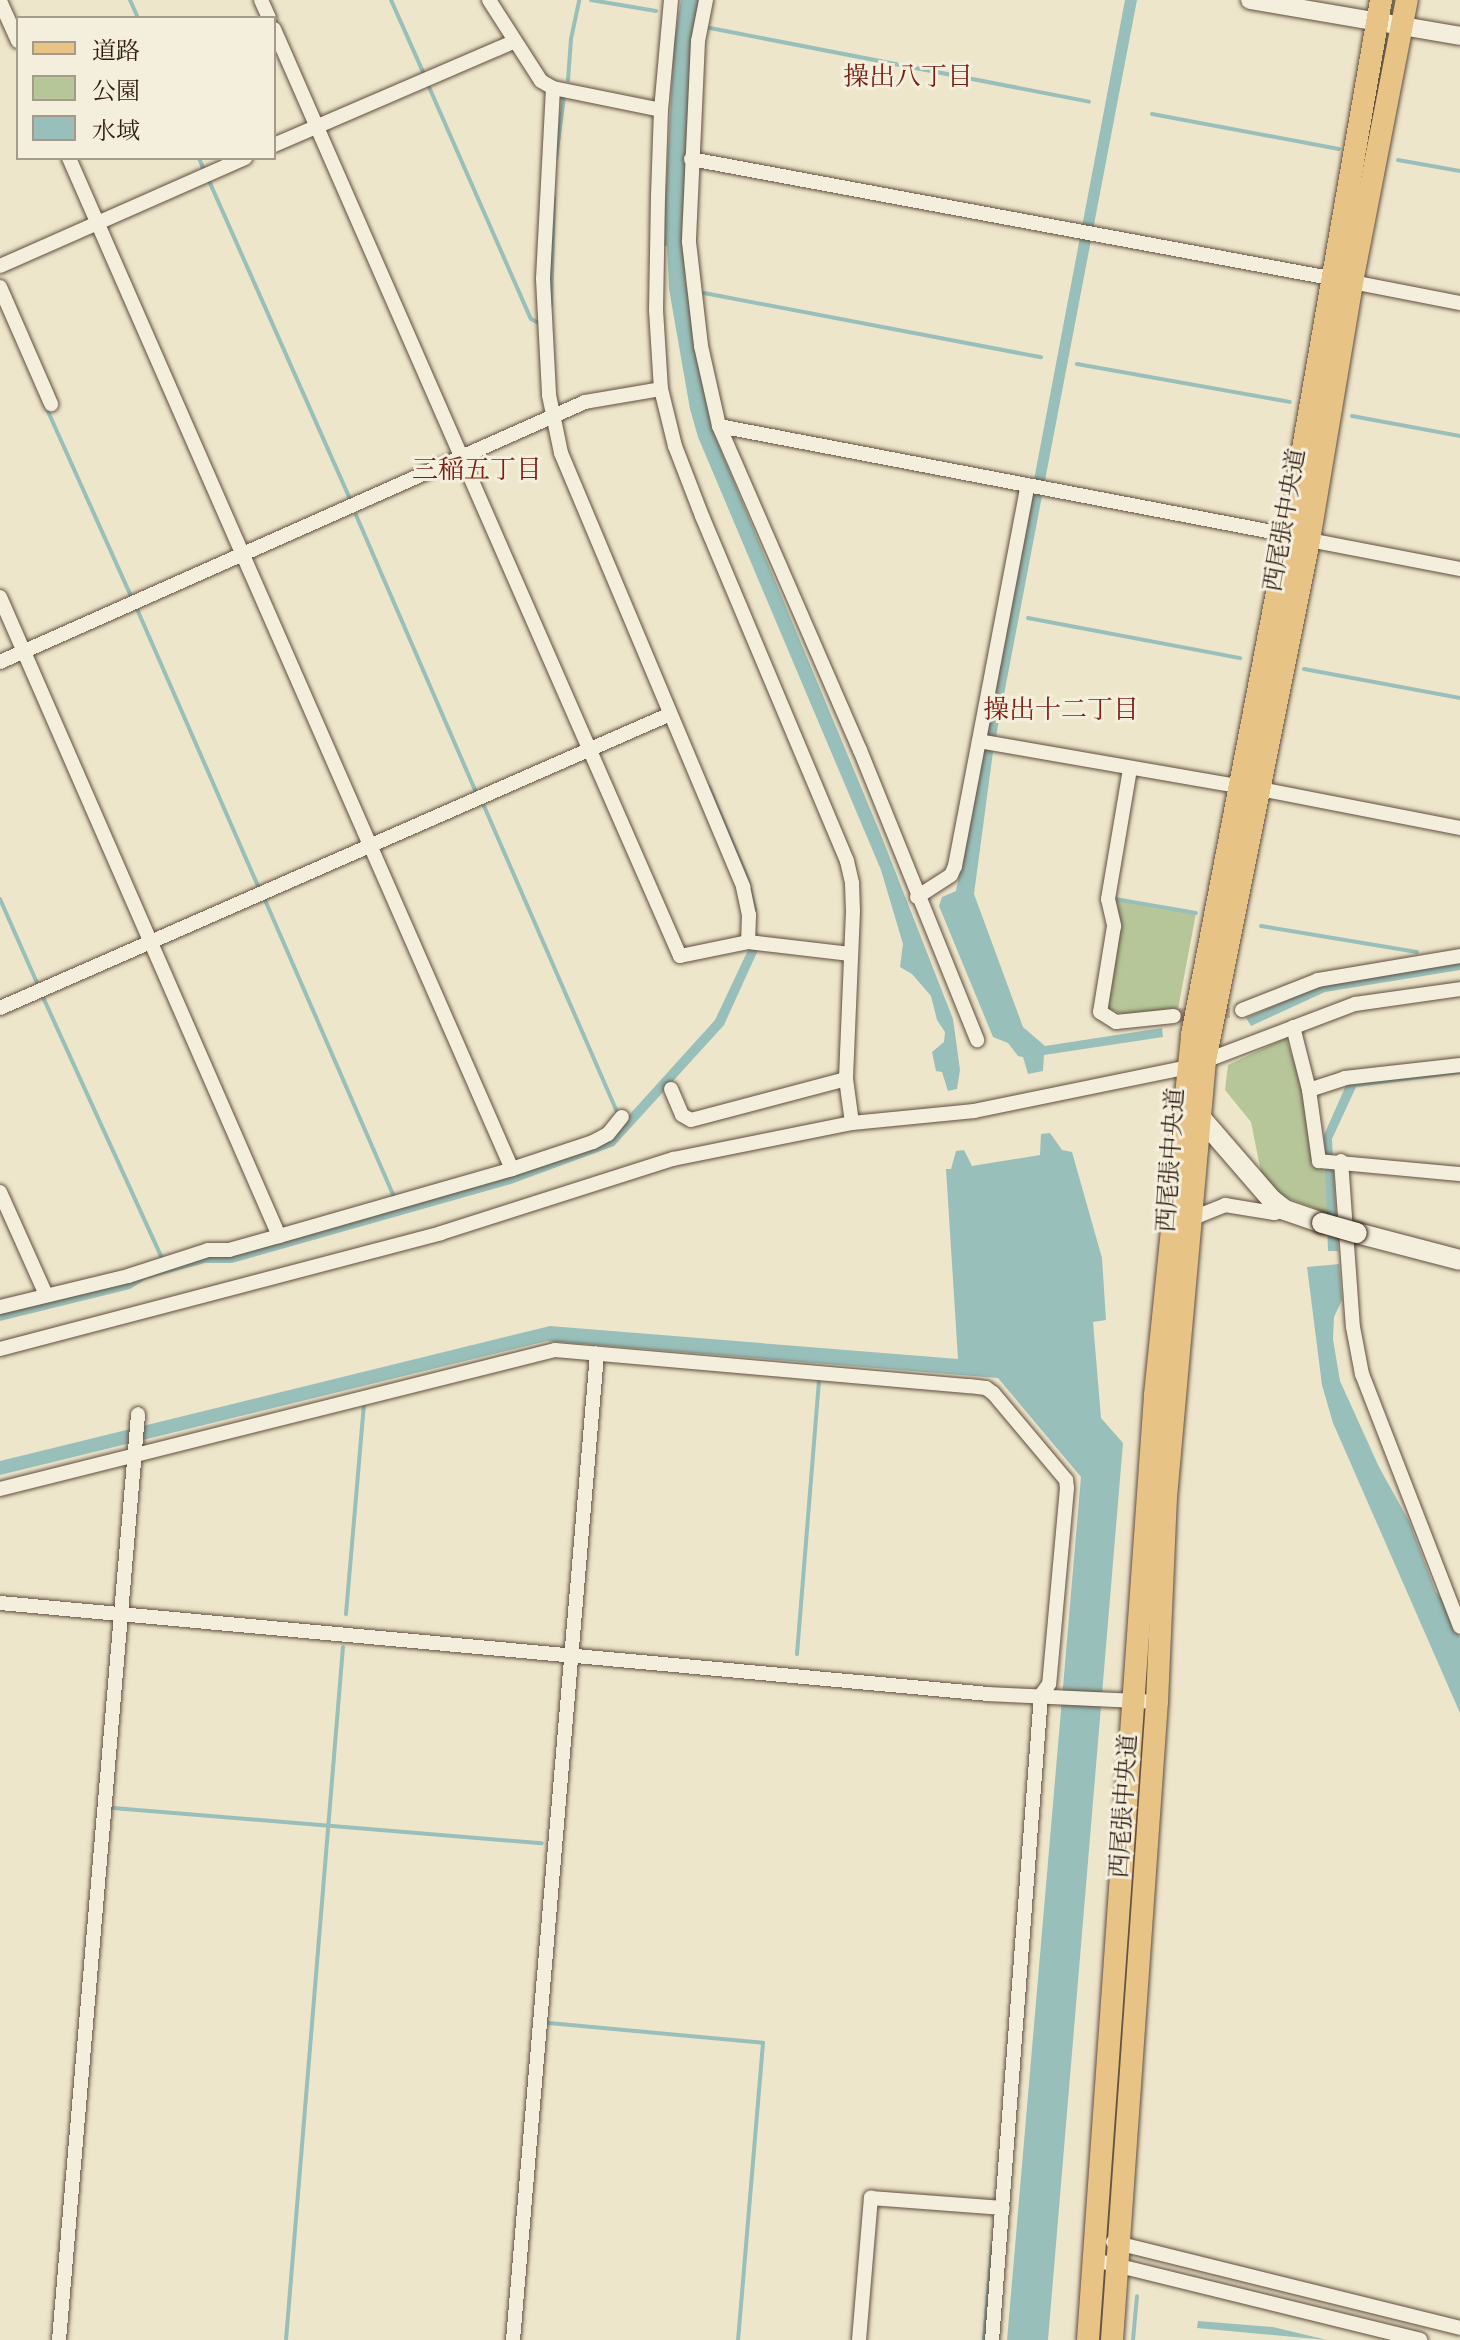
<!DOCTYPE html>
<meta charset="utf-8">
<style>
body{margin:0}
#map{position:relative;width:1460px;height:2340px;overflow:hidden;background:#eee6cb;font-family:"IM FELL French Canon","Noto Serif JP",serif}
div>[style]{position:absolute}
.green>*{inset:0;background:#b6c699}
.water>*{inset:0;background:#99bfba}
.stream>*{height:4px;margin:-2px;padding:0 2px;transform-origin:2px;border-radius:2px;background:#99bfba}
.minor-tunnel>*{height:14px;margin-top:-7px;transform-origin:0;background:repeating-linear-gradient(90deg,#c8bda6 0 14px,transparent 0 21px)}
.roads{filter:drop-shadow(0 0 2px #604e3f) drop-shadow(0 0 2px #604e3f)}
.minor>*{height:14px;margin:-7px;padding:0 7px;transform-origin:7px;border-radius:7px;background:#f4efdd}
.tertiary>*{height:18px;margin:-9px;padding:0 9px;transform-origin:9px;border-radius:9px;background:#f4efdd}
.secondary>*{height:20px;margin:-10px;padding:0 10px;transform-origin:10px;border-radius:10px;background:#f4efdd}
.primary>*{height:22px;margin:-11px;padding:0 11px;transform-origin:11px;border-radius:11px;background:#e7c386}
.bridges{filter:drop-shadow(0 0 2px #301b10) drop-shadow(0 0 2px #301b10)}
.secondary-bridge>*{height:20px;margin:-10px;padding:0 10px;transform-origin:10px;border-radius:10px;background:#f4efdd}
span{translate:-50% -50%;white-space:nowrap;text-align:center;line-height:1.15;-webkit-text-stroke:6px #f4efdd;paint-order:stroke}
.street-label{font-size:24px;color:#301b10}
.neighbourhood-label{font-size:26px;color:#7a1f14}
.legend{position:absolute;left:16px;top:16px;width:260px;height:144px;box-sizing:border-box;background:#f4efdd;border:2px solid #a69a8b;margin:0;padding:10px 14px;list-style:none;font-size:24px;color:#301b10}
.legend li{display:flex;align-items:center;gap:16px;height:40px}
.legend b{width:40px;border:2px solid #a69a8b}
</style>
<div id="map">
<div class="green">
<i style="clip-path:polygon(1115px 899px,1196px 913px,1178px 1009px,1129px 1016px,1109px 1009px,1106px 1000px)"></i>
<i style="clip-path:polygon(1286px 1038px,1303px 1089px,1314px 1164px,1327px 1171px,1327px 1213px,1282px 1196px,1261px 1172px,1251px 1122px,1225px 1090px,1228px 1065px)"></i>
</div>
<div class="water">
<i style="clip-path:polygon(681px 0,699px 0,691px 45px,682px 240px,686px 285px,714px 434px,881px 835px,953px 1019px,960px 1070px,957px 1089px,948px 1091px,942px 1072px,936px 1071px,932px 1052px,944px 1042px,945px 1032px,937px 1020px,931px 996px,912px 974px,900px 967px,903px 944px,881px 870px,698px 437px,690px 409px,669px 289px,667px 246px,663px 246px,674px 43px)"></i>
<i style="clip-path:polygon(1125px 0,1137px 0,993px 752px,974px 894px,1023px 1027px,1045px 1046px,1162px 1028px,1163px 1037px,1044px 1055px,1043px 1071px,1028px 1074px,1023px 1057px,1018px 1056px,1008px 1043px,993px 1037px,939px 906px,942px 897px,956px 891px)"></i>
<i style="clip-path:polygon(749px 948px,759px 948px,724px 1025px,614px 1146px,511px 1184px,232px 1263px,205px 1263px,146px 1279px,130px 1289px,0 1321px,0 1312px,611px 1135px,715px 1020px)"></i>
<i style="clip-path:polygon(1460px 962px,1460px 970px,1325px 992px,1251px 1026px,1246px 1018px,1324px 984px)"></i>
<i style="clip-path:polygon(1460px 1071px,1460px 1074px,1356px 1087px,1332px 1139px,1338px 1251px,1328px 1251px,1324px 1135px,1347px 1083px)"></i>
<i style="clip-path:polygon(1050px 1133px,1062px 1150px,1072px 1152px,1102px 1258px,1106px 1320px,1093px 1322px,1101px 1418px,1123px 1443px,1048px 2340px,1007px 2340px,1081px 1477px,998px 1378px,547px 1341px,0 1475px,0 1461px,550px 1326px,958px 1359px,946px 1169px,951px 1169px,956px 1151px,964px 1150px,972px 1166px,1040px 1155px,1041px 1134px)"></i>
<i style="clip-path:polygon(1339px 1264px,1342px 1300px,1334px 1317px,1333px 1339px,1340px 1381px,1379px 1467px,1409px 1521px,1436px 1592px,1447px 1605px,1460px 1638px,1460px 1713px,1333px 1423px,1322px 1385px,1307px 1267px)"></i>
<i style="clip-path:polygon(1198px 2321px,1273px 2327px,1327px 2340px,1197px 2328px)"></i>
</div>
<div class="stream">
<i style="left:130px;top:0;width:20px;rotate:66deg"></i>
<i style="left:391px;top:0;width:79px;rotate:66deg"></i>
<i style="left:591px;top:0;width:66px;rotate:9.6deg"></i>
<i style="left:710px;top:28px;width:386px;rotate:11deg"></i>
<i style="left:568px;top:80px;width:41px;rotate:-85.8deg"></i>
<i style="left:571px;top:39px;width:40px;rotate:-78deg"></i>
<i style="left:429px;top:87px;width:253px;rotate:66.3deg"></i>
<i style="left:531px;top:319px;width:7px;rotate:27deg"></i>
<i style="left:1152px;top:114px;width:190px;rotate:10.6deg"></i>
<i style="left:199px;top:158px;width:11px;rotate:68deg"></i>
<i style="left:556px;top:158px;width:62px;rotate:-82.5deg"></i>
<i style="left:1398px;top:160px;width:63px;rotate:10.1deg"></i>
<i style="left:210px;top:183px;width:346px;rotate:66.1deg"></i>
<i style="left:704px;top:293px;width:343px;rotate:10.8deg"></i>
<i style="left:551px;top:306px;width:108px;rotate:-88.4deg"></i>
<i style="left:1077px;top:364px;width:216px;rotate:10.1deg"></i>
<i style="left:46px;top:407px;width:207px;rotate:65.8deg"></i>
<i style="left:1352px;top:416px;width:110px;rotate:10.5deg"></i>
<i style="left:356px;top:515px;width:300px;rotate:66.6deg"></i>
<i style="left:137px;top:609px;width:302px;rotate:66.4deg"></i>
<i style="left:1028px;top:618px;width:216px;rotate:10.7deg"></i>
<i style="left:1304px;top:669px;width:159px;rotate:10.5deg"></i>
<i style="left:709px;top:787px;width:98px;rotate:67.1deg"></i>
<i style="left:747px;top:877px;width:34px;rotate:76deg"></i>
<i style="left:484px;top:806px;width:334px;rotate:66.5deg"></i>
<i style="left:0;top:899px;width:94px;rotate:66.2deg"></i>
<i style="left:1115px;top:899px;width:82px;rotate:9.8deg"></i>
<i style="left:265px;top:900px;width:323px;rotate:66.5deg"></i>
<i style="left:1261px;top:926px;width:158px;rotate:9.5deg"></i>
<i style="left:42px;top:995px;width:287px;rotate:65.5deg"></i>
<i style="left:346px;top:1614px;width:210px;rotate:-85.1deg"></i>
<i style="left:797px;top:1654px;width:273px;rotate:-85.4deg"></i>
<i style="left:113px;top:1808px;width:430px;rotate:4.7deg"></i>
<i style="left:549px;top:2023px;width:215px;rotate:5.3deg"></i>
<i style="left:763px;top:2043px;width:298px;rotate:94.8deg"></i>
<i style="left:286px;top:2340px;width:695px;rotate:-85.3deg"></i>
<i style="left:984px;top:2340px;width:94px;rotate:-85.1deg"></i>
<i style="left:1133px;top:2340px;width:44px;rotate:-84.8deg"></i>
</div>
<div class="minor-tunnel">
<i style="left:1174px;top:1016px;width:68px;rotate:-5deg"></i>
</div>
<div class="roads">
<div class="minor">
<i style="left:261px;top:0;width:20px;rotate:66deg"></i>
<i style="left:489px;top:0;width:96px;rotate:57.3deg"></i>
<i style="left:541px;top:81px;width:14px;rotate:30deg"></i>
<i style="left:553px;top:88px;width:191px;rotate:93deg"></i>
<i style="left:543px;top:279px;width:116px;rotate:87deg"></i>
<i style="left:549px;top:395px;width:59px;rotate:78.3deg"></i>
<i style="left:561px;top:453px;width:471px;rotate:67.2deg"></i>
<i style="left:743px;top:887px;width:29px;rotate:78deg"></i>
<i style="left:749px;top:915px;width:27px;rotate:92deg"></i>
<i style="left:671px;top:0;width:110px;rotate:95.2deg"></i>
<i style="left:661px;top:110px;width:86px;rotate:92deg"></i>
<i style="left:658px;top:196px;width:114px;rotate:91deg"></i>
<i style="left:656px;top:310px;width:79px;rotate:86.4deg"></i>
<i style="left:661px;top:389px;width:59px;rotate:76.2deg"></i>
<i style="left:675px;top:446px;width:75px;rotate:68.9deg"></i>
<i style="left:702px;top:516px;width:374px;rotate:67.2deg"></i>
<i style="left:847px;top:861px;width:23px;rotate:77deg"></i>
<i style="left:852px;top:883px;width:28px;rotate:88deg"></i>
<i style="left:853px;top:911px;width:168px;rotate:92.4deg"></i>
<i style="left:846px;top:1079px;width:44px;rotate:82.2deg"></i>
<i style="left:706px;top:0;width:42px;rotate:101deg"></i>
<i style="left:698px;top:41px;width:201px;rotate:92.6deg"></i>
<i style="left:689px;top:242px;width:105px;rotate:83.4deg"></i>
<i style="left:701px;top:346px;width:82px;rotate:77.3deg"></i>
<i style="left:719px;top:426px;width:353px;rotate:66.5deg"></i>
<i style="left:860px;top:750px;width:313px;rotate:68deg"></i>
<i style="left:0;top:1px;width:44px;rotate:65.8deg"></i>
<i style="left:274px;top:29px;width:1012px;rotate:66.35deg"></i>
<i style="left:680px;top:956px;width:69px;rotate:-11.6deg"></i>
<i style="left:748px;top:942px;width:103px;rotate:6.7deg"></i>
<i style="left:553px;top:88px;width:110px;rotate:11.5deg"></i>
<i style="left:274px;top:145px;width:260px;rotate:-23.3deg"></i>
<i style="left:69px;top:158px;width:1104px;rotate:66.34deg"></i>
<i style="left:691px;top:159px;width:650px;rotate:10.55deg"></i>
<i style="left:0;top:266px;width:268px;rotate:-23.8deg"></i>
<i style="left:1352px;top:282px;width:110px;rotate:11deg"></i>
<i style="left:0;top:287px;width:128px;rotate:66.4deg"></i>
<i style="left:719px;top:426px;width:579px;rotate:10.84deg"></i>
<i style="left:1309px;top:540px;width:154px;rotate:10.9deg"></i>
<i style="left:0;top:597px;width:697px;rotate:66.41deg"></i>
<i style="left:0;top:662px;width:640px;rotate:-23.96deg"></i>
<i style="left:585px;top:402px;width:77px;rotate:-9.7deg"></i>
<i style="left:979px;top:741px;width:263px;rotate:9.9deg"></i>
<i style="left:1130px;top:769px;width:132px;rotate:99.6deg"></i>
<i style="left:1108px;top:899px;width:28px;rotate:77deg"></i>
<i style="left:1114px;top:926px;width:87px;rotate:99.2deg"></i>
<i style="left:1100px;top:1012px;width:19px;rotate:32deg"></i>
<i style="left:1116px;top:1022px;width:58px;rotate:-5.9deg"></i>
<i style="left:1260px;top:789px;width:204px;rotate:11deg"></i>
<i style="left:917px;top:897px;width:40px;rotate:-32.9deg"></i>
<i style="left:951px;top:875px;width:10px;rotate:-66deg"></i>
<i style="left:955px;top:866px;width:386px;rotate:-79.2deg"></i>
<i style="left:0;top:1008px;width:729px;rotate:-23.68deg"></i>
<i style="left:1242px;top:1010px;width:82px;rotate:-21.5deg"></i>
<i style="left:1318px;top:980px;width:144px;rotate:-9.6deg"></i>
<i style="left:1293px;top:1027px;width:65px;rotate:75.7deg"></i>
<i style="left:1309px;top:1090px;width:72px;rotate:82deg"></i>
<i style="left:1319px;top:1161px;width:142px;rotate:5.3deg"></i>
<i style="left:671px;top:1089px;width:28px;rotate:67deg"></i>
<i style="left:682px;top:1115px;width:10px;rotate:29deg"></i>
<i style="left:691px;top:1120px;width:160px;rotate:-14.8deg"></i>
<i style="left:1309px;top:1090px;width:38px;rotate:-18deg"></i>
<i style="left:1345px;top:1078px;width:116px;rotate:-6.4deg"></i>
<i style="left:1341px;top:1161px;width:166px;rotate:85.9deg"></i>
<i style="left:1353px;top:1327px;width:48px;rotate:79.2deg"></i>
<i style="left:1362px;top:1374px;width:271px;rotate:68.8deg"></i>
<i style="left:0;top:1192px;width:113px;rotate:65.9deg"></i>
<i style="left:1193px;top:1218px;width:35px;rotate:-22deg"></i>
<i style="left:1225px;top:1205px;width:50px;rotate:9.3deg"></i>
<i style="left:1274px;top:1213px;width:11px;rotate:-15deg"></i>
<i style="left:0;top:1307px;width:132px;rotate:-13.6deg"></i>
<i style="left:128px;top:1276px;width:84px;rotate:-18deg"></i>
<i style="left:208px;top:1250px;width:21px"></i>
<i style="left:229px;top:1250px;width:52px;rotate:-15.6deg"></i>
<i style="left:279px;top:1236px;width:242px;rotate:-16deg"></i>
<i style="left:512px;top:1169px;width:85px;rotate:-18.4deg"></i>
<i style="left:593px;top:1142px;width:17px;rotate:-28deg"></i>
<i style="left:608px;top:1134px;width:22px;rotate:-51deg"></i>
<i style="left:0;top:1349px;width:456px;rotate:-14.7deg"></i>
<i style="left:441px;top:1233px;width:244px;rotate:-17.7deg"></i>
<i style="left:673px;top:1159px;width:183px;rotate:-11.4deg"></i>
<i style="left:852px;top:1123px;width:123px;rotate:-5.6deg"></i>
<i style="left:974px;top:1111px;width:219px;rotate:-11.6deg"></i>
<i style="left:1189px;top:1067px;width:178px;rotate:-20.8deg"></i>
<i style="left:1355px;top:1004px;width:106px;rotate:-8.1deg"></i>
<i style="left:0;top:1489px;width:572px;rotate:-14.06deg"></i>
<i style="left:555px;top:1350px;width:416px;rotate:5deg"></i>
<i style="left:969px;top:1386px;width:17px;rotate:7deg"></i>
<i style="left:986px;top:1388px;width:9px;rotate:36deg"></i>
<i style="left:993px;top:1393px;width:114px;rotate:50deg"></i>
<i style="left:1066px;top:1480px;width:8px;rotate:83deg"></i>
<i style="left:1067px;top:1488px;width:197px;rotate:95.2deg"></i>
<i style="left:1049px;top:1684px;width:14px;rotate:126deg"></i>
<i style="left:1041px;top:1695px;width:647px;rotate:94.34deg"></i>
<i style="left:0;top:1603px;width:992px;rotate:5.26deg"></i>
<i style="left:988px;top:1694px;width:169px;rotate:2.7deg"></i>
<i style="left:1113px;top:2242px;width:357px;rotate:13.9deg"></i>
<i style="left:1095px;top:2260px;width:335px;rotate:13.8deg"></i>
<i style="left:59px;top:2340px;width:929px;rotate:-85.12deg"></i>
<i style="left:513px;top:2340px;width:990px;rotate:-85.13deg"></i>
<i style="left:859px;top:2340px;width:143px;rotate:-85.2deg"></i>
<i style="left:871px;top:2198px;width:132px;rotate:4.3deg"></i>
</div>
<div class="tertiary">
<i style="left:1250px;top:0;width:213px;rotate:9.7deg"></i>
</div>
<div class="secondary">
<i style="left:1194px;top:1110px;width:119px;rotate:49.1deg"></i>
<i style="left:1272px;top:1200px;width:16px;rotate:38deg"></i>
<i style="left:1285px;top:1210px;width:39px;rotate:19deg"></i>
<i style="left:1357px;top:1233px;width:106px;rotate:14.7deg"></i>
</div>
<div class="primary">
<i style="left:1088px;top:2340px;width:947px;rotate:-85.94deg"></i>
<i style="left:1155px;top:1395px;width:362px;rotate:-84.1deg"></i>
<i style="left:1192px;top:1035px;width:509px;rotate:-79.13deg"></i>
<i style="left:1288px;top:535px;width:543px;rotate:-80.14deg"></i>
<i style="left:1112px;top:2340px;width:640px;rotate:-85.97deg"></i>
<i style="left:1157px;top:1702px;width:205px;rotate:-87.5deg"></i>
<i style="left:1166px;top:1497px;width:439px;rotate:-84.9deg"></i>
<i style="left:1205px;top:1060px;width:530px;rotate:-78.69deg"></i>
<i style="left:1309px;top:540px;width:262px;rotate:-80.5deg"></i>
<i style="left:1352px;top:282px;width:287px;rotate:-79deg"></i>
</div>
</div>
<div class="bridges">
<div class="secondary-bridge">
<i style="left:1322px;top:1223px;width:36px;rotate:16deg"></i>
</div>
</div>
<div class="street-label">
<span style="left:1285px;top:520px;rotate:-80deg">西尾張中央道</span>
<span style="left:1171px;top:1160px;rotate:-86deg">西尾張中央道</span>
<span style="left:1124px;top:1806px;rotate:-86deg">西尾張中央道</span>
</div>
<div class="neighbourhood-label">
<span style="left:908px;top:77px">操出八丁目</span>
<span style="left:477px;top:470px">三稲五丁目</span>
<span style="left:1061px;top:710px">操出十二丁目</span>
</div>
<ul class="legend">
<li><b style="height:10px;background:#e7c386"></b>道路</li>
<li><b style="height:22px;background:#b6c699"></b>公園</li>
<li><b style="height:22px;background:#99bfba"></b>水域</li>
</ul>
</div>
